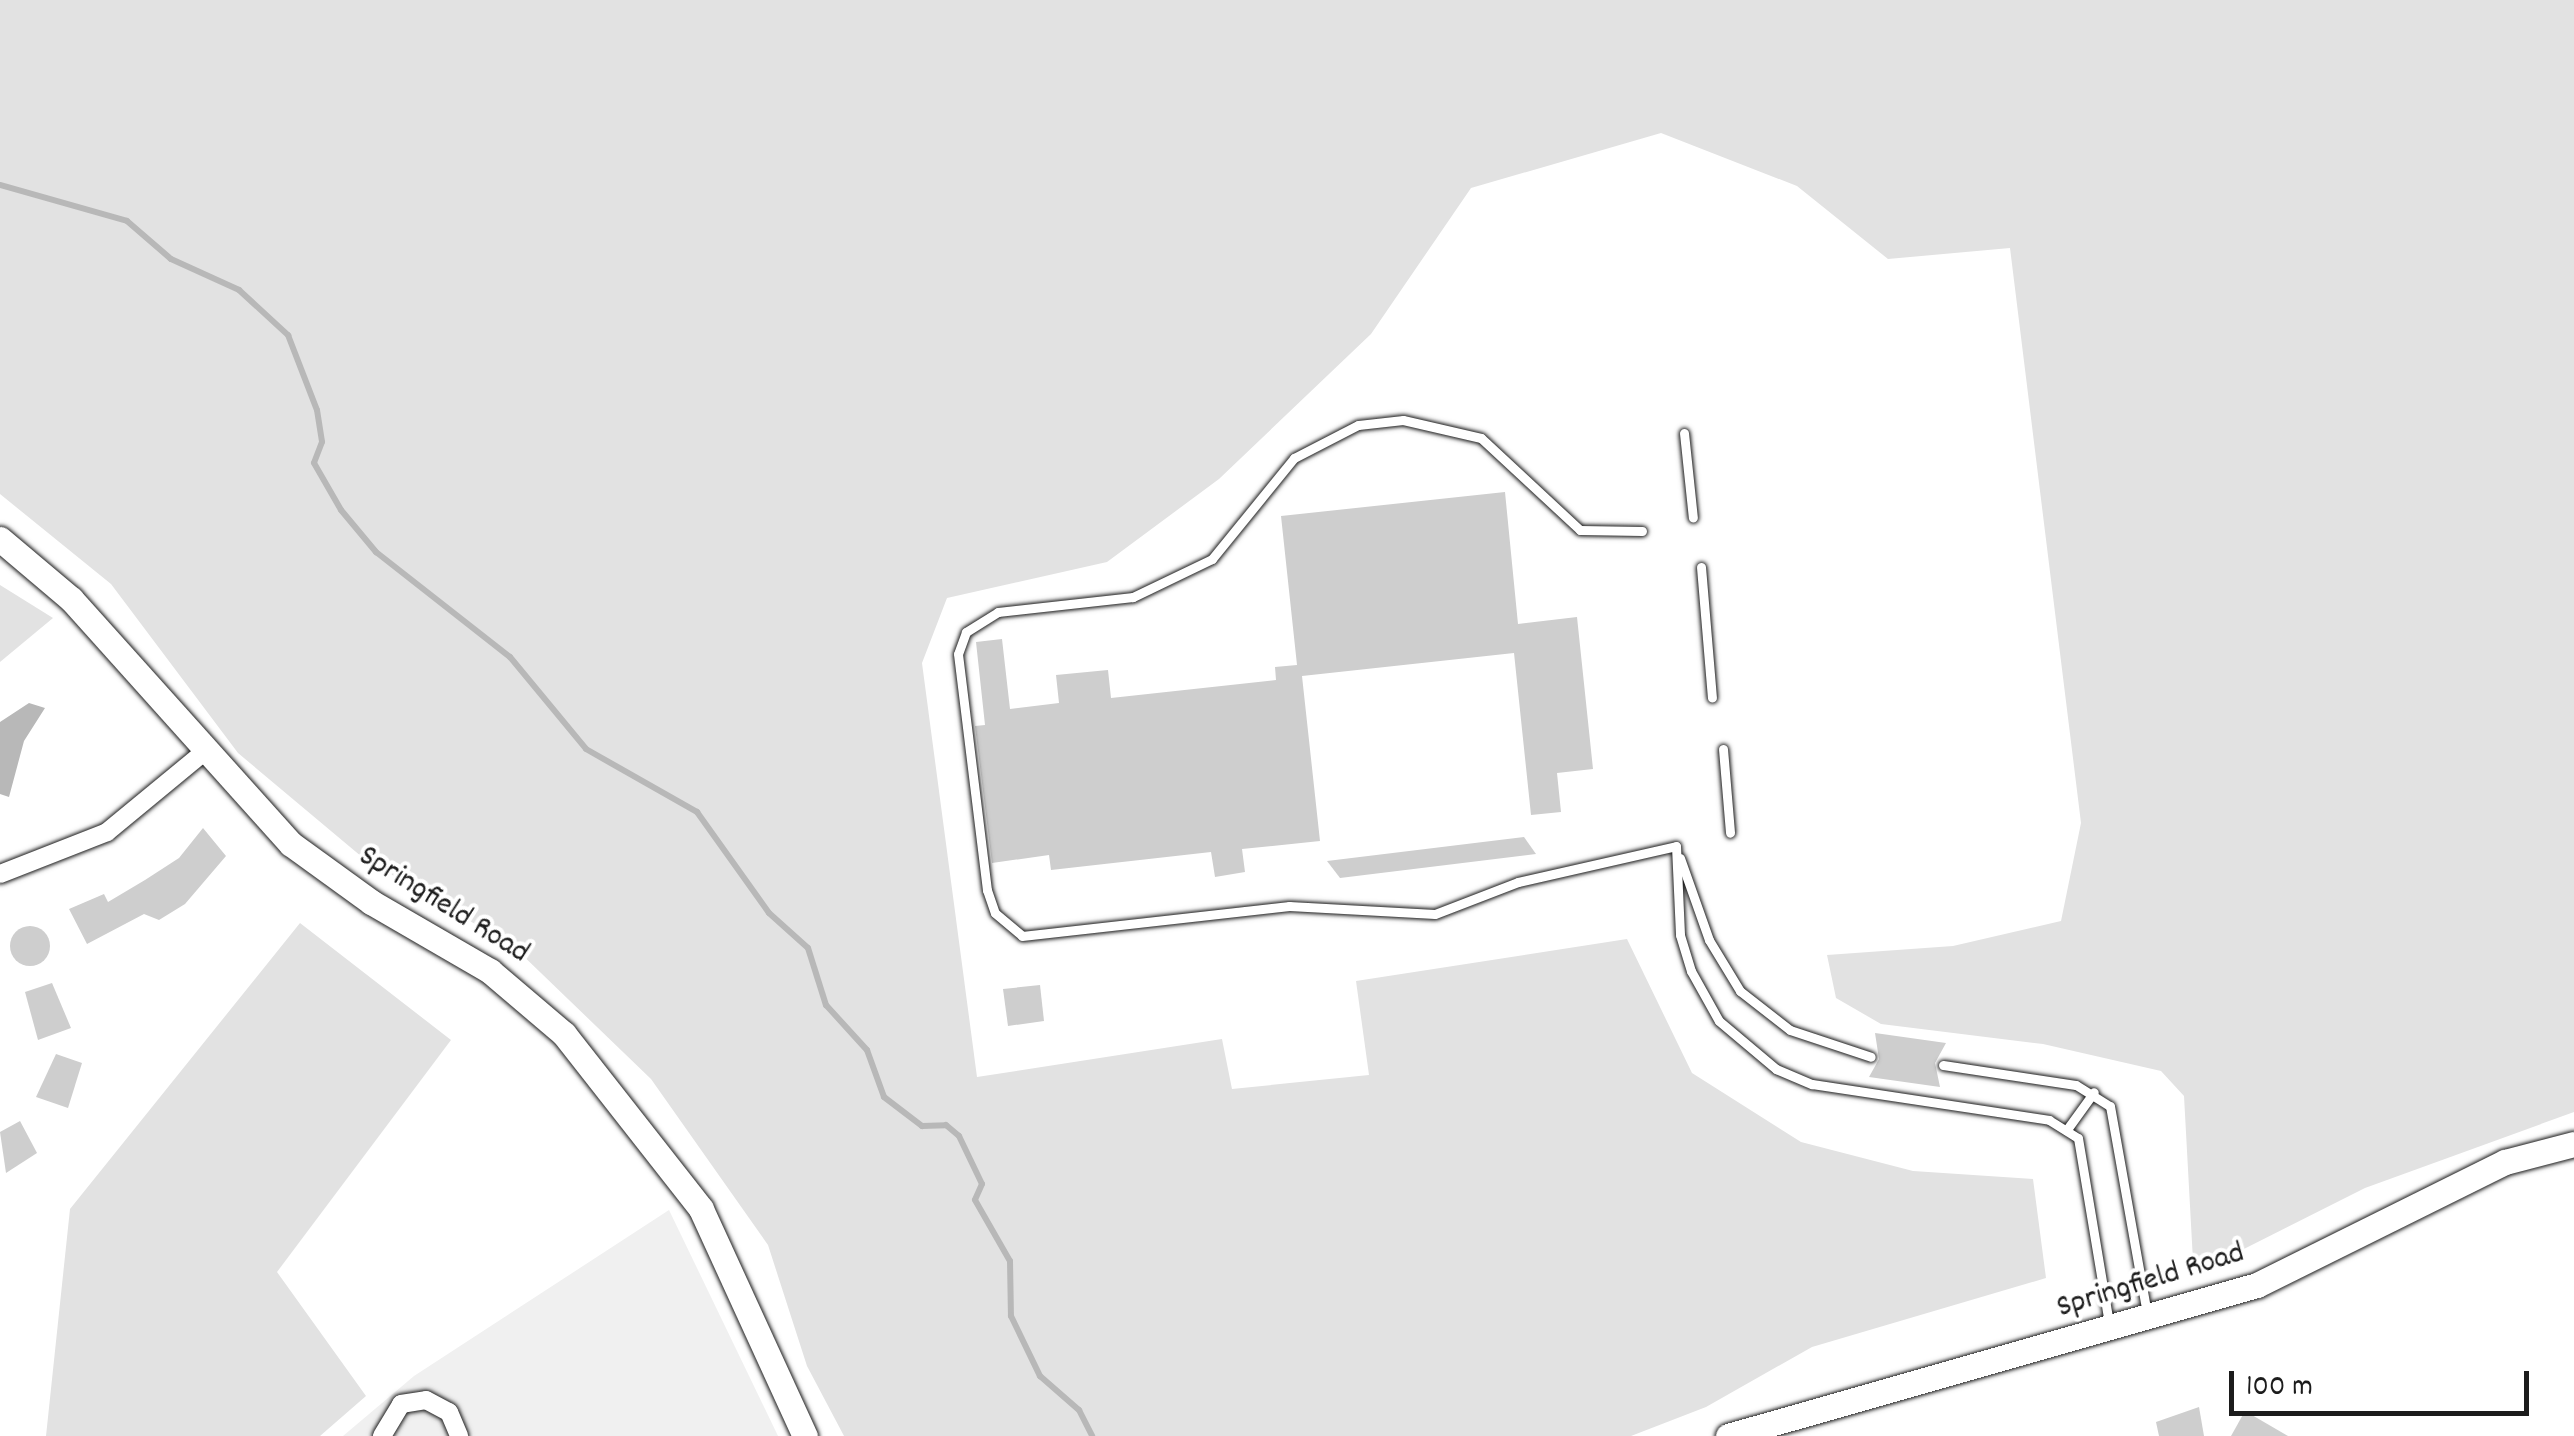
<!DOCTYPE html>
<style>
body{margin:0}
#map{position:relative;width:2574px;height:1436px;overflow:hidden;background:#fff;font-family:Dekko,sans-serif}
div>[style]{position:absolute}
.built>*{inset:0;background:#f0f0f0}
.green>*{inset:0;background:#e2e2e2}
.water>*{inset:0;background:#b8b8b8}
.stream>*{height:6px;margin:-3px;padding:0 3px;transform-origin:3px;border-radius:3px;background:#b8b8b8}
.building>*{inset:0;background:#cecece}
.round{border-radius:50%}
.roads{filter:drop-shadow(0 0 2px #1c1c1c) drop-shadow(0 0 2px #1c1c1c)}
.lane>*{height:9px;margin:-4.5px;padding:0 4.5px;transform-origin:4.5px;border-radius:4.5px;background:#fff}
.street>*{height:18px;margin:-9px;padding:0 9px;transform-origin:9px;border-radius:9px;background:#fff}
.secondary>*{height:25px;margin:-12.5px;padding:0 12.5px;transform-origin:12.5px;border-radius:12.5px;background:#fff}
span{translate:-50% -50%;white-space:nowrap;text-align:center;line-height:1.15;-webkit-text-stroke:8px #fff;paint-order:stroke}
.street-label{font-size:32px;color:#1c1c1c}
.scale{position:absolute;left:2229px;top:1371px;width:300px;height:45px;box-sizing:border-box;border:5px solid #1c1c1c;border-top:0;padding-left:12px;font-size:30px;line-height:35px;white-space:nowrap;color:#1c1c1c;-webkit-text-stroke:8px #fff;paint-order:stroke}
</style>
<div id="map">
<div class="built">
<i style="clip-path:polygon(669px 1210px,778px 1436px,343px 1436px,414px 1376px)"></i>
</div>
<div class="green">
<i style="clip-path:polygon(0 0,2574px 0,2574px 1112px,2365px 1188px,2228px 1257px,2193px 1261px,2184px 1096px,2161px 1071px,2043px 1044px,1881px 1024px,1836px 998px,1827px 955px,1953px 946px,2061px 921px,2081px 823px,2010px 248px,1888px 259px,1797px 186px,1661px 133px,1471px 188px,1371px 334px,1219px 479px,1107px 562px,947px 598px,922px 663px,977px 1077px,1222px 1039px,1232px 1089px,1369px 1075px,1356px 981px,1627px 939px,1692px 1073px,1801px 1142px,1913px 1171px,2033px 1179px,2046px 1278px,1812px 1347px,1706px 1407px,1631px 1436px,844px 1436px,807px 1366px,768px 1245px,651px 1079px,514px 947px,362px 857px,238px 753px,111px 584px,0 494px)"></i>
<i style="clip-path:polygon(0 585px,53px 618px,0 662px)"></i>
<i style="clip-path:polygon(300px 923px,451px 1040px,277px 1272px,366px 1396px,320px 1436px,46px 1436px,70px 1209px)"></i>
</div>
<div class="water">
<i style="clip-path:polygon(29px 703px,45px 708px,24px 741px,9px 797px,0 794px,0 722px)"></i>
</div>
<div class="stream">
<i style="left:0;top:185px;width:132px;rotate:15.8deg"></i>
<i style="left:127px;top:221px;width:58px;rotate:40.8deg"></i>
<i style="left:171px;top:259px;width:75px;rotate:24.5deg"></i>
<i style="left:239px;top:290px;width:67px;rotate:42.6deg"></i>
<i style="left:288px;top:335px;width:80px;rotate:68.9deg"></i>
<i style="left:317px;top:410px;width:32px;rotate:81deg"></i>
<i style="left:322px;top:442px;width:22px;rotate:111deg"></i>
<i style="left:314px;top:463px;width:54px;rotate:60.1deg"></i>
<i style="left:341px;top:510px;width:55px;rotate:50.2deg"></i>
<i style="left:376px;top:552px;width:170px;rotate:38.1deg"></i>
<i style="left:510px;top:657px;width:119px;rotate:50.4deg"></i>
<i style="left:586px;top:749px;width:128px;rotate:29.6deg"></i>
<i style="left:697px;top:812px;width:124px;rotate:54.5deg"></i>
<i style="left:769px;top:913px;width:52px;rotate:41.9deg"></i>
<i style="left:808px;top:948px;width:60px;rotate:72.5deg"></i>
<i style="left:826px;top:1005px;width:61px;rotate:47.7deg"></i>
<i style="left:867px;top:1050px;width:50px;rotate:70.1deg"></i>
<i style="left:884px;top:1097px;width:48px;rotate:37.3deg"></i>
<i style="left:922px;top:1126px;width:24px;rotate:-2deg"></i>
<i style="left:946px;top:1125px;width:17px;rotate:40deg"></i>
<i style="left:959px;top:1136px;width:53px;rotate:64.4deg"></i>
<i style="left:982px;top:1184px;width:17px;rotate:114deg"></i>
<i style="left:975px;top:1200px;width:70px;rotate:60.2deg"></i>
<i style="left:1010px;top:1261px;width:55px;rotate:89deg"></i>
<i style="left:1011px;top:1316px;width:67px;rotate:64.2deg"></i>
<i style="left:1040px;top:1376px;width:52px;rotate:41.1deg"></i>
<i style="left:1079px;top:1410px;width:29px;rotate:63deg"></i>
</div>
<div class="building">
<i style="clip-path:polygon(1505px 492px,1518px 624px,1577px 617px,1593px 769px,1557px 773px,1561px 812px,1531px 815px,1514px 653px,1302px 676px,1320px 841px,1242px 849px,1245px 872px,1215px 877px,1211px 852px,1051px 870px,1049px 855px,992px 863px,975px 726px,985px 725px,976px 642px,1002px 639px,1010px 709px,1059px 703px,1056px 675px,1108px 670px,1111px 698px,1276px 680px,1275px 667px,1297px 665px,1281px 516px)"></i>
<i style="clip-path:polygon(203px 828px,226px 856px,185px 904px,159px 920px,144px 914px,87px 944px,69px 909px,104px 894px,108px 902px,145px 880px,179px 858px)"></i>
<i style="clip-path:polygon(1524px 837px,1536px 854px,1340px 878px,1327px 861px)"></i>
<i class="round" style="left:10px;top:926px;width:40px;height:40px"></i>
<i style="clip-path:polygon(52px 983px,71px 1028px,38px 1040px,25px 992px)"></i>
<i style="clip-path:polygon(1040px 985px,1044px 1021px,1008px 1026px,1003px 989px)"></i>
<i style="clip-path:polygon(1875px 1033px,1946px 1043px,1935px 1063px,1940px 1087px,1869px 1077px,1879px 1059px)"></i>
<i style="clip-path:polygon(56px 1054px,82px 1063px,68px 1108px,36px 1097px)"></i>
<i style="clip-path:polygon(20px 1121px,37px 1153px,6px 1173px,0 1132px)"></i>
<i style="clip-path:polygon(2199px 1407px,2204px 1436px,2159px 1436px,2156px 1422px)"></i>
<i style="clip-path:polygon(2245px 1411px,2288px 1436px,2231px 1436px)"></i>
</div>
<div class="roads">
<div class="lane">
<i style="left:1684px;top:433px;width:85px;rotate:84deg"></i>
<i style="left:1642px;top:531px;width:62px;rotate:-179.1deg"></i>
<i style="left:1580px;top:530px;width:135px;rotate:-137.1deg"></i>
<i style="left:1481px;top:438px;width:80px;rotate:-167deg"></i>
<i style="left:1403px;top:420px;width:45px;rotate:173.7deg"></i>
<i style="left:1358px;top:425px;width:72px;rotate:152.7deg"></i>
<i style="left:1294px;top:458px;width:130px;rotate:129.1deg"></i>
<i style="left:1212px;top:559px;width:88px;rotate:154.3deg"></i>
<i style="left:1133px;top:597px;width:136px;rotate:173.7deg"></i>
<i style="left:998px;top:612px;width:38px;rotate:148deg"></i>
<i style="left:966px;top:632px;width:23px;rotate:110deg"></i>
<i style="left:958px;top:654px;width:238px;rotate:83deg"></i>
<i style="left:987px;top:890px;width:24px;rotate:71deg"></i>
<i style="left:995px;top:913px;width:35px;rotate:40deg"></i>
<i style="left:1022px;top:936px;width:269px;rotate:-6.4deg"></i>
<i style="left:1289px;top:906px;width:146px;rotate:3.1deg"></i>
<i style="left:1435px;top:914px;width:89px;rotate:-21.1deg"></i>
<i style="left:1518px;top:882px;width:162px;rotate:-12.8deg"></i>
<i style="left:1701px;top:567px;width:131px;rotate:85.2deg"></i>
<i style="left:1723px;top:749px;width:84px;rotate:85.2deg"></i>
<i style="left:1676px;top:846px;width:89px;rotate:87.4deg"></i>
<i style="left:1680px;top:935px;width:38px;rotate:73deg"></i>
<i style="left:1691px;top:971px;width:57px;rotate:60.8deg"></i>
<i style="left:1719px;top:1021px;width:75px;rotate:40.1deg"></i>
<i style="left:1776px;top:1069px;width:39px;rotate:23deg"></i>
<i style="left:1812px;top:1084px;width:240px;rotate:8.6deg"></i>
<i style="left:2049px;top:1120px;width:34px;rotate:32deg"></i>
<i style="left:2078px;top:1138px;width:189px;rotate:80.5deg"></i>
<i style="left:1680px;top:858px;width:87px;rotate:70.5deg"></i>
<i style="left:1709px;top:940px;width:60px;rotate:58.7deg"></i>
<i style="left:1740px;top:991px;width:63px;rotate:38deg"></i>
<i style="left:1790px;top:1030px;width:85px;rotate:18.4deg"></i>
<i style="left:1943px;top:1065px;width:134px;rotate:8.6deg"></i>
<i style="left:2076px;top:1085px;width:40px;rotate:32deg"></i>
<i style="left:2110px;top:1106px;width:210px;rotate:79.9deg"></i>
<i style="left:2068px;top:1128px;width:44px;rotate:-54.2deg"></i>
</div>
<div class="street">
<i style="left:0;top:874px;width:115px;rotate:-21.4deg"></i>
<i style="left:107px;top:832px;width:126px;rotate:-39.5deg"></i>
<i style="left:382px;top:1436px;width:37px;rotate:-59deg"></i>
<i style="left:401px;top:1404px;width:25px;rotate:-9deg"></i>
<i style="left:426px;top:1400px;width:26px;rotate:28deg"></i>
<i style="left:449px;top:1412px;width:26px;rotate:67deg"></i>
</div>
<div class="secondary">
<i style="left:0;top:539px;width:93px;rotate:40.2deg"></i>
<i style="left:71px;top:599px;width:329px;rotate:48.1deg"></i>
<i style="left:291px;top:844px;width:99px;rotate:35.9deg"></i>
<i style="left:371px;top:902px;width:138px;rotate:30.1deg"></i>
<i style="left:490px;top:971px;width:97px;rotate:40.4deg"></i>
<i style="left:564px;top:1034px;width:222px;rotate:51.9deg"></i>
<i style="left:701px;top:1209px;width:250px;rotate:65.4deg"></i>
<i style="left:1728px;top:1436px;width:550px;rotate:-15.93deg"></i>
<i style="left:2257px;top:1285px;width:277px;rotate:-26.4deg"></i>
<i style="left:2505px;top:1162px;width:71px;rotate:-14.6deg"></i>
</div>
</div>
<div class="street-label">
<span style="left:443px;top:906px;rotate:32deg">Springfield Road</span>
<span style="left:2151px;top:1282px;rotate:-17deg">Springfield Road</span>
</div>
<div class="scale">100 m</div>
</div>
